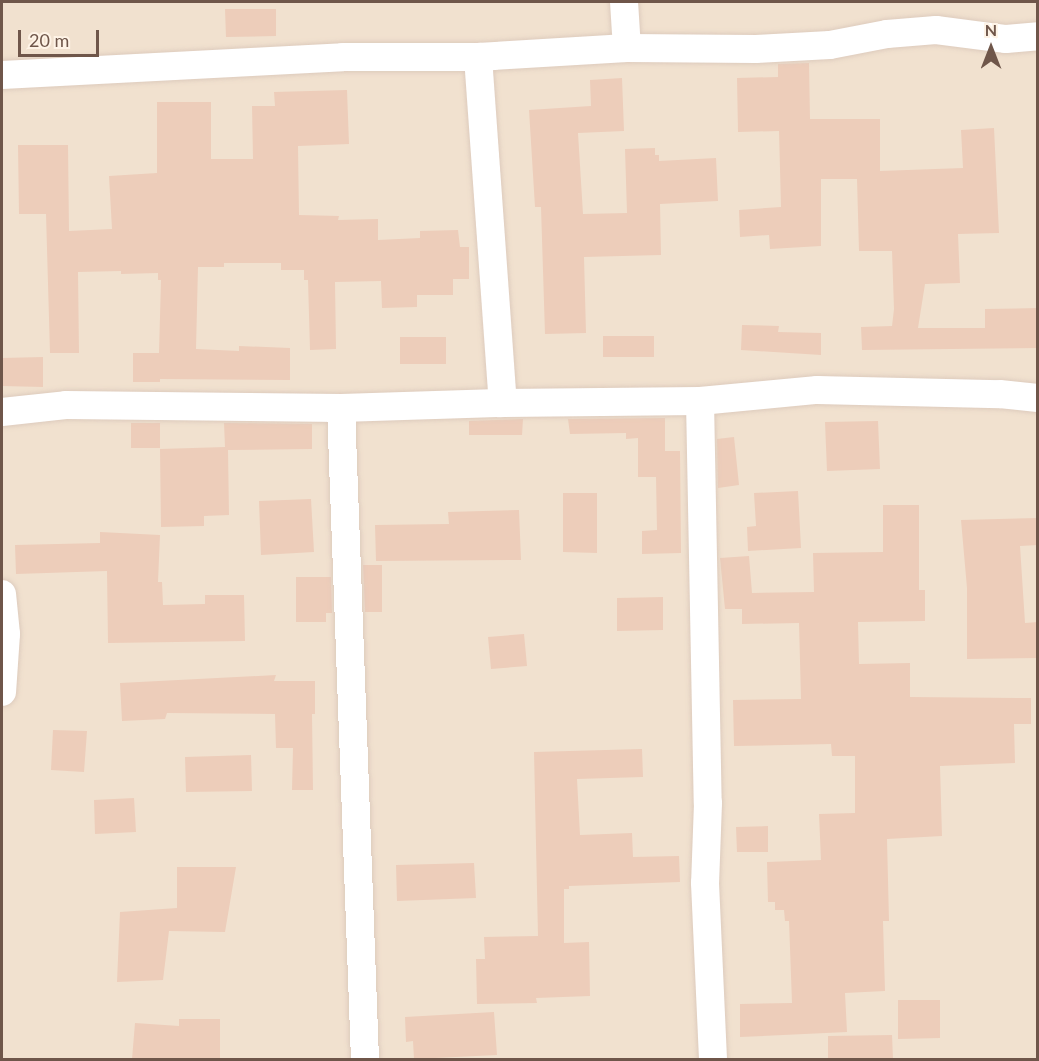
<!DOCTYPE html>
<style>
body{margin:0}
#map{position:relative;width:1039px;height:1061px;overflow:hidden;background:#faefe0;font-family:Lato,sans-serif}
div>[style]{position:absolute}
.residential>*{inset:0;background:#f1e1cf}
.building>*{inset:0;background:#edcdba}
.roads{filter:drop-shadow(0 0 2px #ddcbbd) drop-shadow(0 0 2px #ddcbbd)}
.minor>*{height:28px;margin:-14px;padding:0 14px;transform-origin:14px;border-radius:14px;background:#fff}
span{translate:-50% -50%;white-space:nowrap;text-align:center;line-height:1.15;-webkit-text-stroke:4.5px #fef3e6;paint-order:stroke}
.frame{position:absolute;inset:0;border:3px solid #6f564a;pointer-events:none}
.north{position:absolute;left:961px;top:18px;width:60px;height:60px;-webkit-text-stroke:4px #fef3e6;paint-order:stroke;rotate:0deg;font-size:16px;font-weight:700;line-height:24px;text-align:center;color:#6f564a}
.north::after{content:'';display:block;margin:auto;width:21px;height:27px;background:#6f564a;clip-path:polygon(50% 0,100% 100%,50% 72%,0 100%)}
.scale{position:absolute;left:18px;top:30px;width:81px;height:27px;box-sizing:border-box;border:3px solid #6f564a;border-top:0;padding-left:8px;font-size:18px;line-height:21px;white-space:nowrap;color:#6f564a;-webkit-text-stroke:4px #fef3e6;paint-order:stroke}
</style>
<div id="map">
<div class="residential">
<i style="clip-path:polygon(2px 2px,1037px 2px,1037px 1059px,2px 1059px)"></i>
</div>
<div class="building">
<i style="clip-path:polygon(225px 9px,276px 9px,276px 36px,226px 37px)"></i>
<i style="clip-path:polygon(809px 63px,810px 119px,880px 119px,880px 171px,963px 168px,961px 130px,994px 128px,999px 233px,958px 234px,960px 283px,925px 284px,918px 328px,985px 328px,985px 309px,1038px 308px,1038px 348px,862px 350px,861px 327px,892px 326px,894px 309px,892px 251px,859px 251px,857px 179px,821px 179px,821px 246px,770px 249px,769px 235px,740px 237px,739px 210px,781px 207px,779px 131px,738px 132px,737px 78px,778px 77px,778px 64px)"></i>
<i style="clip-path:polygon(622px 78px,624px 131px,578px 133px,583px 214px,627px 213px,625px 149px,655px 148px,655px 155px,659px 155px,659px 161px,716px 158px,718px 201px,660px 204px,661px 255px,584px 257px,586px 333px,545px 334px,541px 207px,535px 207px,529px 110px,591px 106px,590px 80px)"></i>
<i style="clip-path:polygon(347px 90px,349px 144px,298px 146px,299px 215px,339px 216px,338px 220px,378px 219px,378px 240px,420px 238px,420px 231px,458px 230px,460px 247px,469px 247px,469px 279px,453px 279px,453px 295px,417px 295px,417px 307px,382px 308px,381px 281px,335px 282px,336px 349px,310px 350px,308px 280px,304px 280px,304px 270px,281px 270px,281px 263px,224px 263px,224px 267px,198px 267px,196px 349px,239px 351px,239px 346px,290px 348px,290px 380px,160px 379px,160px 382px,133px 382px,133px 353px,159px 353px,161px 280px,158px 280px,158px 273px,121px 274px,121px 271px,78px 272px,79px 353px,50px 353px,46px 214px,19px 214px,18px 145px,68px 145px,69px 231px,112px 229px,109px 176px,157px 173px,157px 102px,211px 102px,211px 159px,253px 159px,252px 106px,275px 106px,274px 92px)"></i>
<i style="clip-path:polygon(742px 325px,779px 326px,778px 332px,821px 333px,821px 355px,741px 350px)"></i>
<i style="clip-path:polygon(603px 336px,654px 336px,654px 357px,603px 357px)"></i>
<i style="clip-path:polygon(400px 337px,446px 337px,446px 364px,400px 364px)"></i>
<i style="clip-path:polygon(43px 357px,43px 387px,2px 386px,2px 358px)"></i>
<i style="clip-path:polygon(665px 418px,665px 451px,680px 451px,681px 553px,642px 554px,642px 531px,657px 530px,656px 477px,638px 477px,638px 438px,626px 439px,626px 433px,570px 434px,568px 419px)"></i>
<i style="clip-path:polygon(523px 419px,522px 435px,469px 435px,469px 421px)"></i>
<i style="clip-path:polygon(878px 421px,880px 469px,827px 471px,825px 422px)"></i>
<i style="clip-path:polygon(131px 423px,160px 423px,160px 448px,131px 448px)"></i>
<i style="clip-path:polygon(224px 423px,312px 424px,312px 449px,228px 450px,229px 515px,204px 516px,204px 526px,161px 527px,160px 449px,225px 447px)"></i>
<i style="clip-path:polygon(734px 437px,739px 485px,718px 488px,717px 439px)"></i>
<i style="clip-path:polygon(798px 491px,801px 548px,748px 551px,747px 527px,756px 526px,754px 493px)"></i>
<i style="clip-path:polygon(563px 493px,597px 493px,597px 553px,563px 552px)"></i>
<i style="clip-path:polygon(311px 499px,314px 552px,261px 555px,259px 501px)"></i>
<i style="clip-path:polygon(883px 505px,919px 505px,919px 590px,925px 590px,925px 621px,858px 622px,859px 664px,910px 663px,910px 697px,1031px 698px,1031px 724px,1014px 724px,1015px 763px,940px 766px,942px 836px,887px 839px,889px 921px,883px 921px,885px 991px,845px 993px,847px 1032px,740px 1037px,740px 1004px,792px 1003px,789px 921px,785px 921px,784px 910px,775px 910px,775px 902px,768px 902px,767px 862px,821px 860px,819px 814px,855px 813px,855px 756px,832px 756px,831px 744px,734px 746px,733px 700px,801px 699px,799px 623px,742px 624px,742px 609px,725px 609px,720px 558px,749px 556px,752px 593px,814px 592px,813px 553px,883px 552px)"></i>
<i style="clip-path:polygon(519px 510px,521px 560px,376px 561px,375px 525px,449px 524px,448px 512px)"></i>
<i style="clip-path:polygon(1038px 518px,1038px 545px,1020px 546px,1025px 623px,1038px 622px,1038px 658px,967px 659px,967px 588px,961px 520px)"></i>
<i style="clip-path:polygon(100px 532px,160px 535px,158px 582px,162px 582px,163px 605px,205px 604px,205px 595px,244px 595px,245px 641px,108px 643px,107px 571px,16px 574px,15px 545px,100px 543px)"></i>
<i style="clip-path:polygon(363px 565px,382px 565px,382px 612px,365px 612px)"></i>
<i style="clip-path:polygon(296px 577px,331px 577px,332px 613px,326px 613px,326px 622px,296px 622px)"></i>
<i style="clip-path:polygon(663px 597px,663px 630px,617px 631px,617px 598px)"></i>
<i style="clip-path:polygon(524px 634px,527px 666px,491px 669px,488px 637px)"></i>
<i style="clip-path:polygon(276px 675px,274px 681px,315px 681px,315px 714px,312px 714px,313px 790px,292px 790px,293px 748px,276px 748px,275px 714px,167px 713px,165px 719px,122px 721px,120px 683px)"></i>
<i style="clip-path:polygon(53px 730px,87px 731px,84px 772px,51px 770px)"></i>
<i style="clip-path:polygon(642px 749px,643px 777px,577px 779px,580px 835px,632px 833px,633px 857px,679px 856px,680px 882px,569px 886px,569px 889px,564px 889px,564px 943px,589px 942px,590px 996px,536px 998px,537px 1003px,477px 1004px,476px 959px,485px 959px,484px 937px,538px 936px,534px 752px)"></i>
<i style="clip-path:polygon(251px 755px,252px 791px,186px 792px,185px 757px)"></i>
<i style="clip-path:polygon(134px 798px,136px 832px,95px 834px,94px 800px)"></i>
<i style="clip-path:polygon(768px 826px,768px 852px,737px 852px,736px 827px)"></i>
<i style="clip-path:polygon(474px 863px,476px 898px,397px 901px,396px 865px)"></i>
<i style="clip-path:polygon(177px 867px,236px 867px,225px 932px,169px 931px,163px 980px,117px 982px,120px 912px,177px 908px)"></i>
<i style="clip-path:polygon(898px 1000px,940px 1000px,940px 1038px,898px 1039px)"></i>
<i style="clip-path:polygon(494px 1012px,497px 1055px,414px 1059px,413px 1041px,406px 1042px,405px 1017px)"></i>
<i style="clip-path:polygon(179px 1019px,220px 1019px,220px 1059px,132px 1059px,135px 1023px,179px 1026px)"></i>
<i style="clip-path:polygon(892px 1035px,893px 1059px,828px 1059px,828px 1036px)"></i>
</div>
<div class="roads">
<div class="minor">
<i style="left:624px;top:2px;width:46px;rotate:86.3deg"></i>
<i style="left:478px;top:57px;width:347px;rotate:85.9deg"></i>
<i style="left:2px;top:75px;width:341px;rotate:-3deg"></i>
<i style="left:343px;top:57px;width:135px"></i>
<i style="left:478px;top:57px;width:149px;rotate:-3.5deg"></i>
<i style="left:627px;top:48px;width:129px;rotate:0.4deg"></i>
<i style="left:756px;top:49px;width:74px;rotate:-3.1deg"></i>
<i style="left:830px;top:45px;width:58px;rotate:-10.9deg"></i>
<i style="left:887px;top:34px;width:49px;rotate:-4.7deg"></i>
<i style="left:936px;top:30px;width:71px;rotate:7.3deg"></i>
<i style="left:1006px;top:39px;width:32px;rotate:-5deg"></i>
<i style="left:700px;top:401px;width:402px;rotate:88.9deg"></i>
<i style="left:708px;top:803px;width:80px;rotate:92.1deg"></i>
<i style="left:705px;top:883px;width:177px;rotate:87.4deg"></i>
<i style="left:341px;top:408px;width:652px;rotate:87.89deg"></i>
<i style="left:2px;top:412px;width:64px;rotate:-6.2deg"></i>
<i style="left:66px;top:405px;width:275px;rotate:0.6deg"></i>
<i style="left:341px;top:408px;width:162px;rotate:-1.8deg"></i>
<i style="left:503px;top:403px;width:197px;rotate:-0.6deg"></i>
<i style="left:700px;top:401px;width:118px;rotate:-5.4deg"></i>
<i style="left:817px;top:390px;width:183px;rotate:1.3deg"></i>
<i style="left:1000px;top:394px;width:38px;rotate:6deg"></i>
<i style="left:2px;top:594px;width:40px;rotate:84.3deg"></i>
<i style="left:6px;top:634px;width:58px;rotate:93.9deg"></i>
</div>
</div>
<div class="frame"></div>
<div class="north">N</div>
<div class="scale">20 m</div>
</div>
